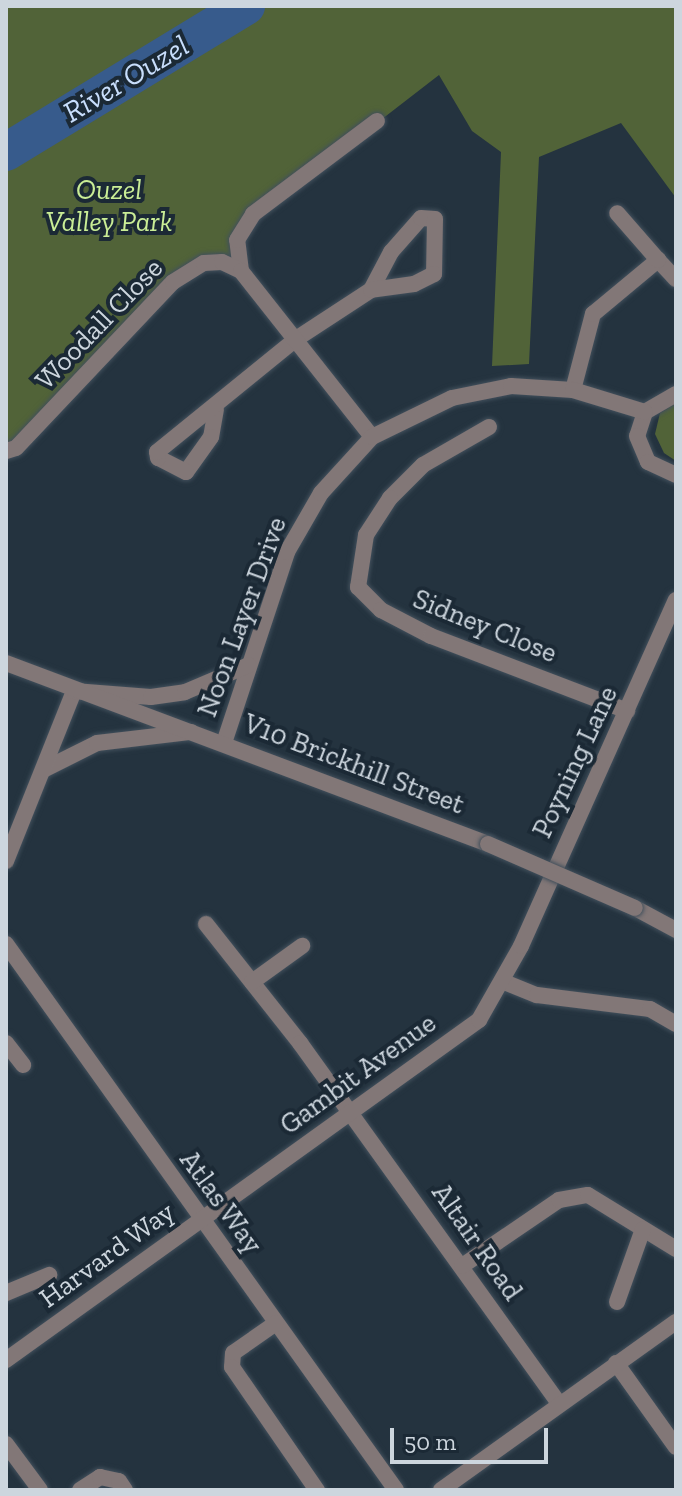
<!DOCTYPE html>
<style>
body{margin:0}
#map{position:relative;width:682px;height:1496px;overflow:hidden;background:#24333f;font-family:"Zilla Slab",serif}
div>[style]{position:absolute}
.green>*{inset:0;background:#516338}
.river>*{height:38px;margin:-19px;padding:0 19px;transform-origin:19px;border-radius:19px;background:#375b8c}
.roads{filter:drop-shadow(0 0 2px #42505c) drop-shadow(0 0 2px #42505c)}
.minor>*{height:16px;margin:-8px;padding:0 8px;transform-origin:8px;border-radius:8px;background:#827777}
.tertiary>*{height:16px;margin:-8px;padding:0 8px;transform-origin:8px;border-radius:8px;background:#827777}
.bridges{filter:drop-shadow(0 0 2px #42505c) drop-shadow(0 0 2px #42505c)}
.tertiary-bridge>*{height:16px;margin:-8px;padding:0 8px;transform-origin:8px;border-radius:8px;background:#827777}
span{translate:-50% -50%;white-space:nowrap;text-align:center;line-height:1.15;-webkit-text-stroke:8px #1b2935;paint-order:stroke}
.park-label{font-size:28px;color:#caee96;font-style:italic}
.street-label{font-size:28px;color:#cdd6de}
.water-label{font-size:30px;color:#c8defc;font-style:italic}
.frame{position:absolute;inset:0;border:8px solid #cdd6de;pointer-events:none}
.scale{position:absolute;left:390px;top:1428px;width:158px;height:36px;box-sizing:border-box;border:4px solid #cdd6de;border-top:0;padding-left:10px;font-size:24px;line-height:28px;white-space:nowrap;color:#cdd6de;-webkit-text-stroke:6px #1b2935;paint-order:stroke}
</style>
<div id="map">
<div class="green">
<i style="clip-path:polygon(6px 6px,676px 6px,676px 198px,621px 123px,539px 157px,529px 364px,492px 366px,501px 152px,472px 131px,439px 75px,241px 228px,241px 271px,204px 263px,6px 451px)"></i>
<i style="clip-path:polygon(676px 403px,676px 461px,664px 453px,655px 434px,660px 413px)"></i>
</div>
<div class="river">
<i style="left:6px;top:152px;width:281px;rotate:-31.3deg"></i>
</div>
<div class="roads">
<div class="minor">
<i style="left:658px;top:260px;width:26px;rotate:47deg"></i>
<i style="left:241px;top:271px;width:31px;rotate:-97deg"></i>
<i style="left:237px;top:240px;width:31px;rotate:-58deg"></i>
<i style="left:253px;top:214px;width:155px;rotate:-36.9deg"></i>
<i style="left:573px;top:390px;width:79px;rotate:-75.3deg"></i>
<i style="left:593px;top:314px;width:85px;rotate:-39.7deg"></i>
<i style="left:658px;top:260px;width:62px;rotate:-131.1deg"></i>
<i style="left:676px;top:394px;width:36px;rotate:150deg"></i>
<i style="left:645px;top:412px;width:25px;rotate:108deg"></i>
<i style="left:637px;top:436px;width:28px;rotate:67deg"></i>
<i style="left:648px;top:462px;width:31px;rotate:25deg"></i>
<i style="left:216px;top:409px;width:28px;rotate:100deg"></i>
<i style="left:211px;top:437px;width:43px;rotate:125.5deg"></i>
<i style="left:186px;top:472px;width:31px;rotate:-153deg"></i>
<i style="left:158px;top:458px;width:6px;rotate:-99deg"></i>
<i style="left:157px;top:452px;width:179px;rotate:-39.1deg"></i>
<i style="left:296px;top:339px;width:90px;rotate:-33.2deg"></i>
<i style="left:371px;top:290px;width:43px;rotate:-62.2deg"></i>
<i style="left:391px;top:252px;width:45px;rotate:-48.6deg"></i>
<i style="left:421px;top:218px;width:14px;rotate:4deg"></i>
<i style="left:435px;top:219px;width:55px;rotate:91deg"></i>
<i style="left:434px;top:274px;width:22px;rotate:153deg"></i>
<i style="left:414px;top:284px;width:43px;rotate:172.1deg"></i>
<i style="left:489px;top:427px;width:76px;rotate:150.1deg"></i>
<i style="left:423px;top:465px;width:47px;rotate:135deg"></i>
<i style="left:390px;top:498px;width:44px;rotate:123deg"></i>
<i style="left:366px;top:535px;width:53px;rotate:98.7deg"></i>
<i style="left:358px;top:587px;width:33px;rotate:45deg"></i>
<i style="left:381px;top:610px;width:56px;rotate:27.5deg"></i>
<i style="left:431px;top:636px;width:210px;rotate:20.9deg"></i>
<i style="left:6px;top:451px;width:10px;rotate:-17deg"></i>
<i style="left:16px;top:448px;width:228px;rotate:-46.6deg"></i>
<i style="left:173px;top:282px;width:36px;rotate:-32deg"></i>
<i style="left:204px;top:263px;width:18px;rotate:-3deg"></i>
<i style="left:222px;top:262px;width:21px;rotate:25deg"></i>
<i style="left:241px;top:271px;width:211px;rotate:51.7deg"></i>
<i style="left:224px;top:743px;width:201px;rotate:-71.7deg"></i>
<i style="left:287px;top:552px;width:68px;rotate:-60deg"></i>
<i style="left:321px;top:493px;width:76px;rotate:-47.7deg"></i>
<i style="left:372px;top:437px;width:89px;rotate:-26deg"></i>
<i style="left:452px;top:398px;width:60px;rotate:-11.5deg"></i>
<i style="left:511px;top:386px;width:62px;rotate:3.7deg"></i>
<i style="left:573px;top:390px;width:75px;rotate:17deg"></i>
<i style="left:45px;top:769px;width:58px;rotate:-26.6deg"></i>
<i style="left:97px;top:743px;width:95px;rotate:-6.7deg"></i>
<i style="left:6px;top:861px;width:183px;rotate:-68.2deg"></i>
<i style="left:74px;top:691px;width:77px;rotate:4.5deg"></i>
<i style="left:151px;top:697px;width:34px;rotate:-8deg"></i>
<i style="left:185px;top:692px;width:69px;rotate:-22.9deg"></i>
<i style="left:206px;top:924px;width:152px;rotate:51.7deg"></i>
<i style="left:300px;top:1043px;width:444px;rotate:54.3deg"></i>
<i style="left:6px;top:944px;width:671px;rotate:54.46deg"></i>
<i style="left:252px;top:982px;width:62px;rotate:-35.8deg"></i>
<i style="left:504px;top:982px;width:35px;rotate:22deg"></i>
<i style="left:537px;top:995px;width:114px;rotate:7.1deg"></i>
<i style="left:650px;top:1009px;width:30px;rotate:30deg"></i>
<i style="left:6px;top:1043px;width:28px;rotate:52deg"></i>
<i style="left:462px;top:1266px;width:117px;rotate:-34.2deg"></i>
<i style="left:559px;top:1200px;width:29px;rotate:-10deg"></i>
<i style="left:588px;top:1195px;width:103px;rotate:31.5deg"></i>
<i style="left:6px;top:1293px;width:47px;rotate:-22.7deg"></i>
<i style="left:617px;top:1302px;width:77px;rotate:-70.4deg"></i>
<i style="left:276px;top:1323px;width:52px;rotate:145.1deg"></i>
<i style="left:233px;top:1353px;width:14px;rotate:94deg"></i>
<i style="left:232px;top:1367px;width:150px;rotate:55.4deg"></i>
<i style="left:6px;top:1360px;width:583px;rotate:-35.71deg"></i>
<i style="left:479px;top:1020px;width:85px;rotate:-60.4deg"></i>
<i style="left:521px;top:946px;width:379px;rotate:-65.9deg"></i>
<i style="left:616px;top:1363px;width:103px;rotate:54.5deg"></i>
<i style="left:6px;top:1444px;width:57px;rotate:53.5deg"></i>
<i style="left:80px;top:1490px;width:24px;rotate:-33deg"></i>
<i style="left:100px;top:1477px;width:19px;rotate:12deg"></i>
<i style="left:119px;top:1481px;width:11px;rotate:56deg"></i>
<i style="left:441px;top:1490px;width:289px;rotate:-35.6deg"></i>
</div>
<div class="tertiary">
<i style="left:6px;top:663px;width:515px;rotate:20.58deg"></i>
<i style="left:635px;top:908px;width:47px;rotate:28.2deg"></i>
</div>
</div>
<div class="bridges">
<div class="tertiary-bridge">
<i style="left:488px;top:844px;width:160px;rotate:23.5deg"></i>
</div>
</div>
<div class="park-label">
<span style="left:109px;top:206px">Ouzel<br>Valley Park</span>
</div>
<div class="street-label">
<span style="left:99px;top:324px;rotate:-46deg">Woodall Close</span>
<span style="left:242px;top:617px;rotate:-70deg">Noon Layer Drive</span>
<span style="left:485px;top:626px;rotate:22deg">Sidney Close</span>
<span style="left:575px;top:762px;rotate:-65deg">Poyning Lane</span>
<span style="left:354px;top:764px;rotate:21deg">V10 Brickhill Street</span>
<span style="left:358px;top:1074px;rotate:-36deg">Gambit Avenue</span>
<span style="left:221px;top:1202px;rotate:54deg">Atlas Way</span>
<span style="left:477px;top:1242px;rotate:55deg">Altair Road</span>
<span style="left:107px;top:1255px;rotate:-36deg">Harvard Way</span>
</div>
<div class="water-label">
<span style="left:126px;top:79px;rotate:-31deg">River Ouzel</span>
</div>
<div class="frame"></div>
<div class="scale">50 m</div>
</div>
